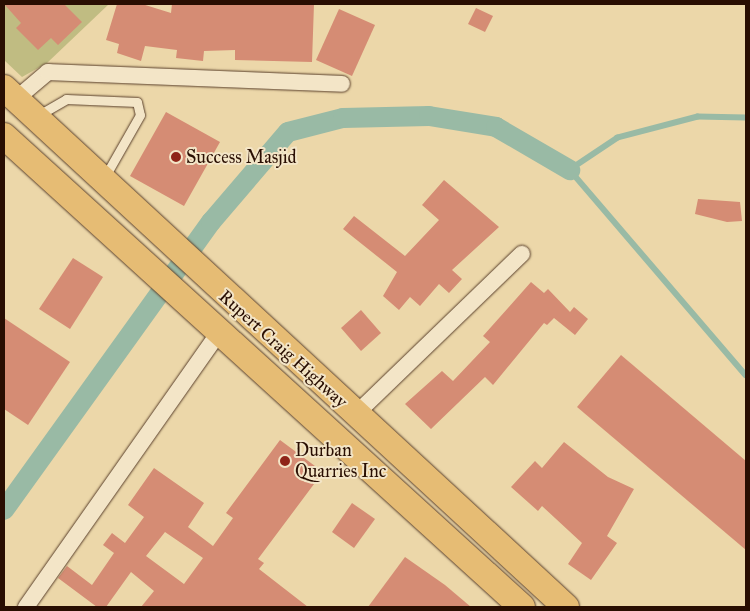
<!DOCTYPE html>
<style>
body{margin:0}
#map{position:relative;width:750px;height:611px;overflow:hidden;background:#ecd7a9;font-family:"IM FELL Great Primer",serif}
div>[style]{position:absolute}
.green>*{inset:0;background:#c0bc82}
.stream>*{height:5.5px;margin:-2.75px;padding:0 2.75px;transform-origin:2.75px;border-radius:2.75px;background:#99baa5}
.canal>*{height:20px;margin:-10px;padding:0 10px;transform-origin:10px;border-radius:10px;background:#99baa5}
.building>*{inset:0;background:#d58c74}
.roads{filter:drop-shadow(0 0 1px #5a402c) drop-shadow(0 0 1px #5a402c)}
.service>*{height:9px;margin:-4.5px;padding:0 4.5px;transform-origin:4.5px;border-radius:4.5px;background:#f3e5c7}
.minor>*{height:16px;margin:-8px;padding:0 8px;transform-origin:8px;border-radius:8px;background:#f3e5c7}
.primary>*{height:26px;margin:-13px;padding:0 13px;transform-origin:13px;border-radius:13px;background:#e6bc74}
.dots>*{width:14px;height:14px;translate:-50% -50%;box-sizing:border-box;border:2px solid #f3e5c7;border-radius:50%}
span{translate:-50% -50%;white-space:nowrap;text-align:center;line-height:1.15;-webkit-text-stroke:4px #f3e5c7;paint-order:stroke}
.poi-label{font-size:18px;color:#290e02}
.left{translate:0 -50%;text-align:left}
.street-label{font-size:18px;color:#290e02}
.frame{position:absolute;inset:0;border:5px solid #290e02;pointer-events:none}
</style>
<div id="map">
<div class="green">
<i style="clip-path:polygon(4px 4px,109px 4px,47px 63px,22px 77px,4px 60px)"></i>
</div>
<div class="stream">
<i style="left:746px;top:118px;width:48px;rotate:-178.8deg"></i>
<i style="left:698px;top:117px;width:83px;rotate:165.3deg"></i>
<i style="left:618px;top:138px;width:58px;rotate:146.3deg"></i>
<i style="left:570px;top:170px;width:270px;rotate:49.4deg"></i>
</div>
<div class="canal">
<i style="left:4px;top:510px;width:355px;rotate:-54.3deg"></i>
<i style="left:211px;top:222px;width:118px;rotate:-49.5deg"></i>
<i style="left:288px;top:132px;width:57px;rotate:-14.3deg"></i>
<i style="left:343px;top:118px;width:86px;rotate:-1.3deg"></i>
<i style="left:429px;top:116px;width:68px;rotate:9.3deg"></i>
<i style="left:496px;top:127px;width:86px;rotate:30.2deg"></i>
</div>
<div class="building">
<i style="clip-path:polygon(4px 4px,64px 4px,82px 22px,58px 45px,51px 38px,38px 50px,16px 28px,21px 23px)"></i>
<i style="clip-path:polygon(117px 4px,142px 4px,171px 13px,172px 4px,314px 4px,312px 62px,235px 60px,235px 50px,204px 51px,203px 61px,176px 58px,177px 50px,145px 46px,141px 61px,117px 53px,119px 44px,106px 40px)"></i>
<i style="clip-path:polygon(476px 8px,493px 16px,485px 32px,468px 24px)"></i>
<i style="clip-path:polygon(339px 9px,375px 25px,352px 76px,316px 60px)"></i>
<i style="clip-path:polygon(166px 112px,220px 142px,184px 206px,130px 176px)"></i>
<i style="clip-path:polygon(444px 180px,499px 227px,452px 270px,462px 279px,449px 293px,439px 284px,420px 306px,410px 297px,399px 310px,383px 296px,397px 272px,343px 229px,354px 216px,405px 256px,439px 220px,422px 205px)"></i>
<i style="clip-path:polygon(698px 199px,740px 202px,742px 221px,727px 222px,695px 214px)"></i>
<i style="clip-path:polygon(73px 258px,103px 277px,70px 329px,39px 309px)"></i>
<i style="clip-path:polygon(531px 282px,544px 293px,548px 289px,570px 312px,574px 307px,588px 319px,575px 335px,554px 318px,547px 325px,544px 323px,493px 385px,485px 377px,431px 429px,405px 404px,442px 371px,453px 381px,490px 342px,483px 336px)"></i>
<i style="clip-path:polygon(361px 310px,381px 333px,361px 351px,341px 328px)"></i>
<i style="clip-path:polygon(4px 318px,70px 362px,28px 425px,4px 409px)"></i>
<i style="clip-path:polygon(621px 355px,746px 461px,746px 550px,577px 407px)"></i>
<i style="clip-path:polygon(evenodd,280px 440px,323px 472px,258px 559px,264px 563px,259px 569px,308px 607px,141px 607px,154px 591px,131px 572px,106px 607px,97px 607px,58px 578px,67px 566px,92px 585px,114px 553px,103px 545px,112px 533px,125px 543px,144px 517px,128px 505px,154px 468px,204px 503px,188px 527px,213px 546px,233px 518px,226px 513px,280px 440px,165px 532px,203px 558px,184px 584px,146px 556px,165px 532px)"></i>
<i style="clip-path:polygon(564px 442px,608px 477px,634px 489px,607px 536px,617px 543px,591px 580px,568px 564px,582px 543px,542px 506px,538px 511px,511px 487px,535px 461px,542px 468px)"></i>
<i style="clip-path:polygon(352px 503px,375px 519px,354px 548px,332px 532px)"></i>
<i style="clip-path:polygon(405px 557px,445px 585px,471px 607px,368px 607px)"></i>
</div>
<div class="roads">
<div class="service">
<i style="left:37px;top:116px;width:34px;rotate:-30deg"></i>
<i style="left:66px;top:99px;width:71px;rotate:2.4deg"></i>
<i style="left:137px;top:102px;width:13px;rotate:77deg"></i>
<i style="left:140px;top:115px;width:73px;rotate:119.7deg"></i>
</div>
<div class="minor">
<i style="left:16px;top:99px;width:42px;rotate:-40.2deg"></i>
<i style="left:48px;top:72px;width:294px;rotate:2.3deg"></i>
<i style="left:355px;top:415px;width:232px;rotate:-44deg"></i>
<i style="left:26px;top:607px;width:336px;rotate:-54.9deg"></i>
</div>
<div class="primary">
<i style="left:4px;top:88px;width:765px;rotate:42.72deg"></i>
<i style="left:4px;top:136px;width:700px;rotate:42.28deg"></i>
</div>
</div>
<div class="dots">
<i style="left:176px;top:157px;background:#8f2418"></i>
<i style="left:285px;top:461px;background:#8f2418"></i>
</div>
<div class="poi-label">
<span class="left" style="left:186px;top:157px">Success Masjid</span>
<span class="left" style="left:295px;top:461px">Durban<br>Quarries Inc</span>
</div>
<div class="street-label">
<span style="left:283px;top:349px;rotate:42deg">Rupert Craig Highway</span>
</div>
<div class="frame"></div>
</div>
